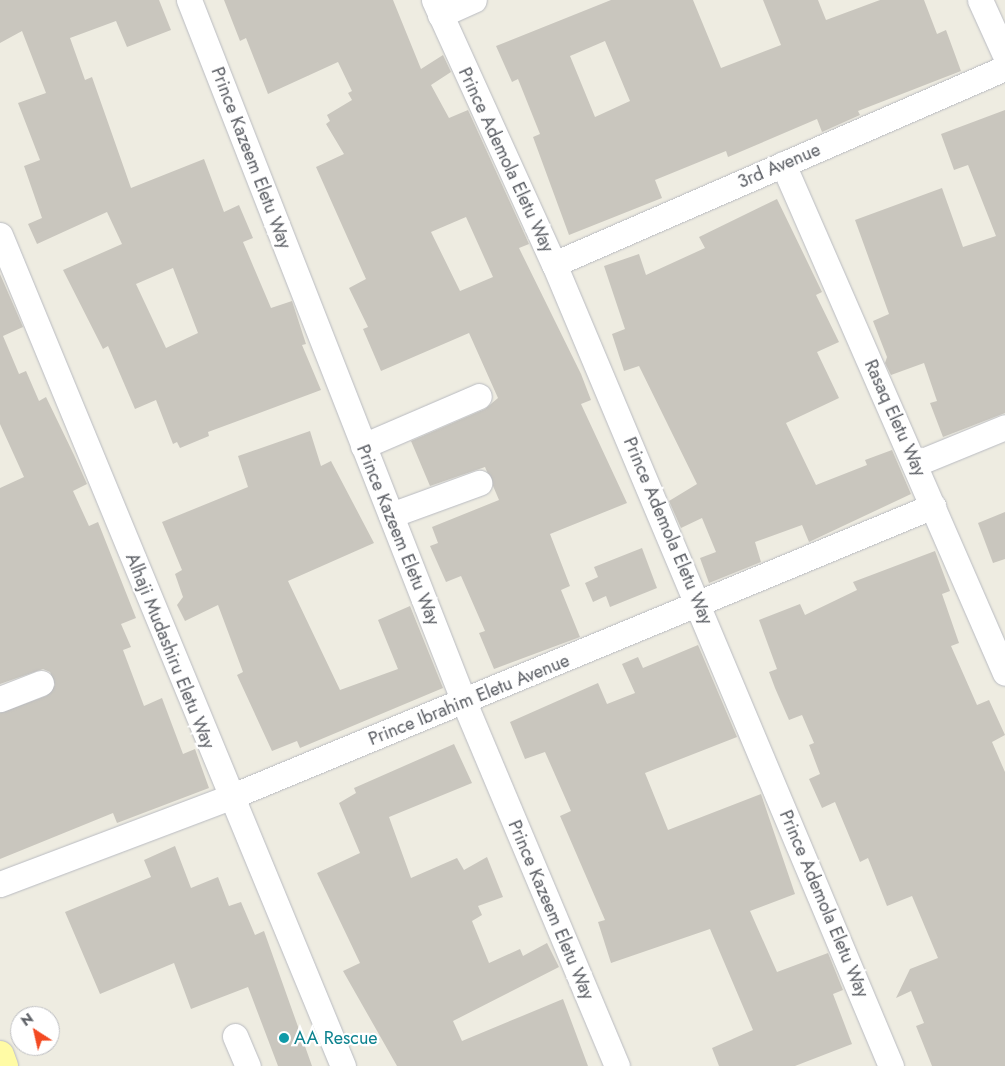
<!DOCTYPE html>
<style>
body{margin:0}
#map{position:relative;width:1005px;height:1066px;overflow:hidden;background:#eeece1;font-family:Jost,sans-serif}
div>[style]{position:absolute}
.building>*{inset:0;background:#c9c6be}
.roads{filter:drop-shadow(0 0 1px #b9bbc1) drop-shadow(0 0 1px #b9bbc1)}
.minor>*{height:25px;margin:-12.5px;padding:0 12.5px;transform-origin:12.5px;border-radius:12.5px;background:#fff}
.major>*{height:28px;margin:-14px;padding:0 14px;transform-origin:14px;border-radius:14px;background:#fffba5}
.dots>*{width:14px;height:14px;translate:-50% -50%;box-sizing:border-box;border:2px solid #fff;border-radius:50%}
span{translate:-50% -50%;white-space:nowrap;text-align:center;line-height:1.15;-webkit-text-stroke:4.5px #fff;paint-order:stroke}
.street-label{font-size:18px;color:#5a5d63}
.culture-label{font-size:18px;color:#0d838f}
.left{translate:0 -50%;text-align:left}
.north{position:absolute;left:10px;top:1006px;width:50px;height:50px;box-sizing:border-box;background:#fff;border:1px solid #bdbec1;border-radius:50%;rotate:325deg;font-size:14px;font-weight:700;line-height:20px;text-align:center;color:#5a5d63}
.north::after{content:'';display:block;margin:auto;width:18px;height:22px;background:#f34a22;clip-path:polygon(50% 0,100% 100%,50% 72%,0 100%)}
</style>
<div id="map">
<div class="building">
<i style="clip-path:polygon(evenodd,0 0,159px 0,171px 30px,127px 47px,116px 21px,70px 38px,85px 80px,92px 77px,131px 188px,204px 159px,224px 212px,239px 205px,253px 238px,243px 242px,271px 308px,292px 301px,306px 344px,302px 345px,321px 390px,208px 432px,209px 436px,180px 448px,177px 442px,173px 444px,156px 400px,135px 409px,108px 346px,103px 349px,63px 270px,122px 244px,107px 212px,37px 244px,28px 224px,42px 218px,24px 166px,40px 160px,18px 103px,46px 93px,22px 31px,0 43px,0 0,173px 268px,198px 333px,166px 348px,136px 284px,173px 268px)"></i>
<i style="clip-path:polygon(evenodd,224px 0,393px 0,421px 69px,443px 55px,451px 72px,431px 85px,449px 118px,468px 110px,529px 244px,519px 248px,581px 374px,591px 400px,581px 404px,627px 503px,550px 534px,570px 586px,561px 590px,580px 637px,494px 669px,479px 633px,485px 631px,461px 576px,446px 582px,430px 546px,438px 543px,432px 527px,499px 500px,485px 467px,430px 486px,411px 441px,485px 409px,498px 398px,469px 333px,381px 371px,363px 329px,368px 327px,349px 288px,366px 279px,316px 167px,344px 154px,326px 124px,330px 121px,327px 115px,352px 100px,348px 93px,352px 91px,338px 62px,268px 94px,246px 38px,240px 41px,224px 0,466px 217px,493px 277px,460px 291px,431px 232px,466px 217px)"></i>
<i style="clip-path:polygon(evenodd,611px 0,693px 0,721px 68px,781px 45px,763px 0,818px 0,826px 20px,880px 0,924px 0,937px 34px,946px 30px,961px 71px,858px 111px,860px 115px,822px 132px,817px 119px,728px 157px,726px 151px,655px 180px,662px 198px,569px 235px,533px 137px,540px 134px,518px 79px,512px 82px,496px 46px,611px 0,605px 41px,630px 101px,595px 117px,570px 56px,605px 41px)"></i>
<i style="clip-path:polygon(1005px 110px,1005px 413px,943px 437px,930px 403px,937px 401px,924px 363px,891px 375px,885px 363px,887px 357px,873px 321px,889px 314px,855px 220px,942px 188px,963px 247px,996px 236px,968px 165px,954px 170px,941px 134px)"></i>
<i style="clip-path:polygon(777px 199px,822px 292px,816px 295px,839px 342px,817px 352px,839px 398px,786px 423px,816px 485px,867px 465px,865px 460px,892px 450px,911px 494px,809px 542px,802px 525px,755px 542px,761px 562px,709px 583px,700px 558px,716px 552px,702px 518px,681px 528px,669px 501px,697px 484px,639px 366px,624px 371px,612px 334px,625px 329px,604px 266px,639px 254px,646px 275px,705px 248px,699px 237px)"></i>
<i style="clip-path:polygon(0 274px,23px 327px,3px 336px,19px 374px,26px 371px,39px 401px,46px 397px,74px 455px,87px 484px,73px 491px,89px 526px,98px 522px,136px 618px,121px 624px,131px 647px,123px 650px,144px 706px,162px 698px,183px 754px,195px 749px,209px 788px,117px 823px,113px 813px,0 859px,0 713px,46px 696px,55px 685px,50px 672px,43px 669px,0 684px,0 488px,24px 477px,0 424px)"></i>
<i style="clip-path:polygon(310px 431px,321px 466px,331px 461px,374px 543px,288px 581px,340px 690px,398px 669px,378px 620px,410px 606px,443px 688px,300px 748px,297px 741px,272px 751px,237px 675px,243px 672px,218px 605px,185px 621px,177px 605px,183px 597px,175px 574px,182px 570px,162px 522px,248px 487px,238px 456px)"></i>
<i style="clip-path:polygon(1005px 512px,1005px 559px,993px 563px,978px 523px)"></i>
<i style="clip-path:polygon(642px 548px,657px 588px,610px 607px,606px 596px,593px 602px,585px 583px,598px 577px,594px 567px)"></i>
<i style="clip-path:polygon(935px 551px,950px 591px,942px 594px,959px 643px,951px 646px,977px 705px,989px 700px,1005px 735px,992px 742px,1005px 772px,1005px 1066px,932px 1066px,916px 1026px,924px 1023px,911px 991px,896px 998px,910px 969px,938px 958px,912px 896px,887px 906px,868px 858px,860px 862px,835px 802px,822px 808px,809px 779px,820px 774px,809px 745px,814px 743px,802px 715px,789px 720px,775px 688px,769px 672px,777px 669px,759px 620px,800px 604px,805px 615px,857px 590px,853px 582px)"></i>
<i style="clip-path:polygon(698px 645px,737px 737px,645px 773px,668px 830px,761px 794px,795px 894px,750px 911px,777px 972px,828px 953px,843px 990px,833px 994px,852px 1044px,795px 1066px,719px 1066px,712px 1048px,753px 1030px,710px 929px,611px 963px,598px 922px,605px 920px,560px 816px,571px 811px,545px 752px,525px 759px,510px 722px,598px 683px,607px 704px,635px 693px,622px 664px,638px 657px,643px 668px)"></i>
<i style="clip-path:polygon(454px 744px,472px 783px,389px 817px,411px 878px,457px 858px,464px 870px,487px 857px,503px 897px,478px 906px,482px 915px,472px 921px,489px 963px,520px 949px,523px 956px,547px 943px,559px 967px,453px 1021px,462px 1041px,563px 999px,588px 1066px,397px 1066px,343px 971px,360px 963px,317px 873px,360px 853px,339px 803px,356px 793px,354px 788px)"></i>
<i style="clip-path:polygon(175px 846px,191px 888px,218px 877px,229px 906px,241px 902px,255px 935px,264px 931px,312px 1066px,278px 1066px,248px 987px,191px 1009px,174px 963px,100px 994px,65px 912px,151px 877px,144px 860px)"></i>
</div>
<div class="roads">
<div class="minor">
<i style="left:189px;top:0;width:754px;rotate:68.61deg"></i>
<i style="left:464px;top:702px;width:395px;rotate:67.2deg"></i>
<i style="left:434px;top:0;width:290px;rotate:65.6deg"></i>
<i style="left:554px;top:264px;width:870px;rotate:67.21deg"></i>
<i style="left:980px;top:0;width:60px;rotate:65.6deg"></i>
<i style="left:440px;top:15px;width:37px;rotate:-24deg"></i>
<i style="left:783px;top:164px;width:555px;rotate:66.44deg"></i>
<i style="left:0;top:235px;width:899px;rotate:67.57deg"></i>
<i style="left:554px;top:264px;width:492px;rotate:-23.5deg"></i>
<i style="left:363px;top:446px;width:126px;rotate:-23.3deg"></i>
<i style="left:915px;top:464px;width:97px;rotate:-22.3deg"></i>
<i style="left:391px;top:515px;width:94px;rotate:-20deg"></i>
<i style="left:0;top:699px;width:44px;rotate:-21.3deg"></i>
<i style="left:0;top:884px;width:246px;rotate:-20.7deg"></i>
<i style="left:230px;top:797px;width:761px;rotate:-22.49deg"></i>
<i style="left:235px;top:1036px;width:33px;rotate:67deg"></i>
</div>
<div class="major">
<i style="left:0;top:1055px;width:12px;rotate:70deg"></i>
</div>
</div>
<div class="dots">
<i style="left:284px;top:1038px;background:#0f9aa8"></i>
</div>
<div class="street-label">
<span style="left:251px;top:158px;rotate:69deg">Prince Kazeem Eletu Way</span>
<span style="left:506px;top:160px;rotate:65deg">Prince Ademola Eletu Way</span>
<span style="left:779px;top:166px;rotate:-23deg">3rd Avenue</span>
<span style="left:895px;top:418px;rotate:66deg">Rasaq Eletu Way</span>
<span style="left:668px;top:531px;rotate:67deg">Prince Ademola Eletu Way</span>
<span style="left:398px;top:535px;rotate:68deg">Prince Kazeem Eletu Way</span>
<span style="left:170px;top:651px;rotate:68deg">Alhaji Mudashiru Eletu Way</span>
<span style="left:469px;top:700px;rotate:-22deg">Prince Ibrahim Eletu Avenue</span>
<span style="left:824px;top:904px;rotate:67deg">Prince Ademola Eletu Way</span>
<span style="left:551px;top:910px;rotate:67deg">Prince Kazeem Eletu Way</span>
</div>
<div class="culture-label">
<span class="left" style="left:294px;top:1038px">AA Rescue</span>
</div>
<div class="north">N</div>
</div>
